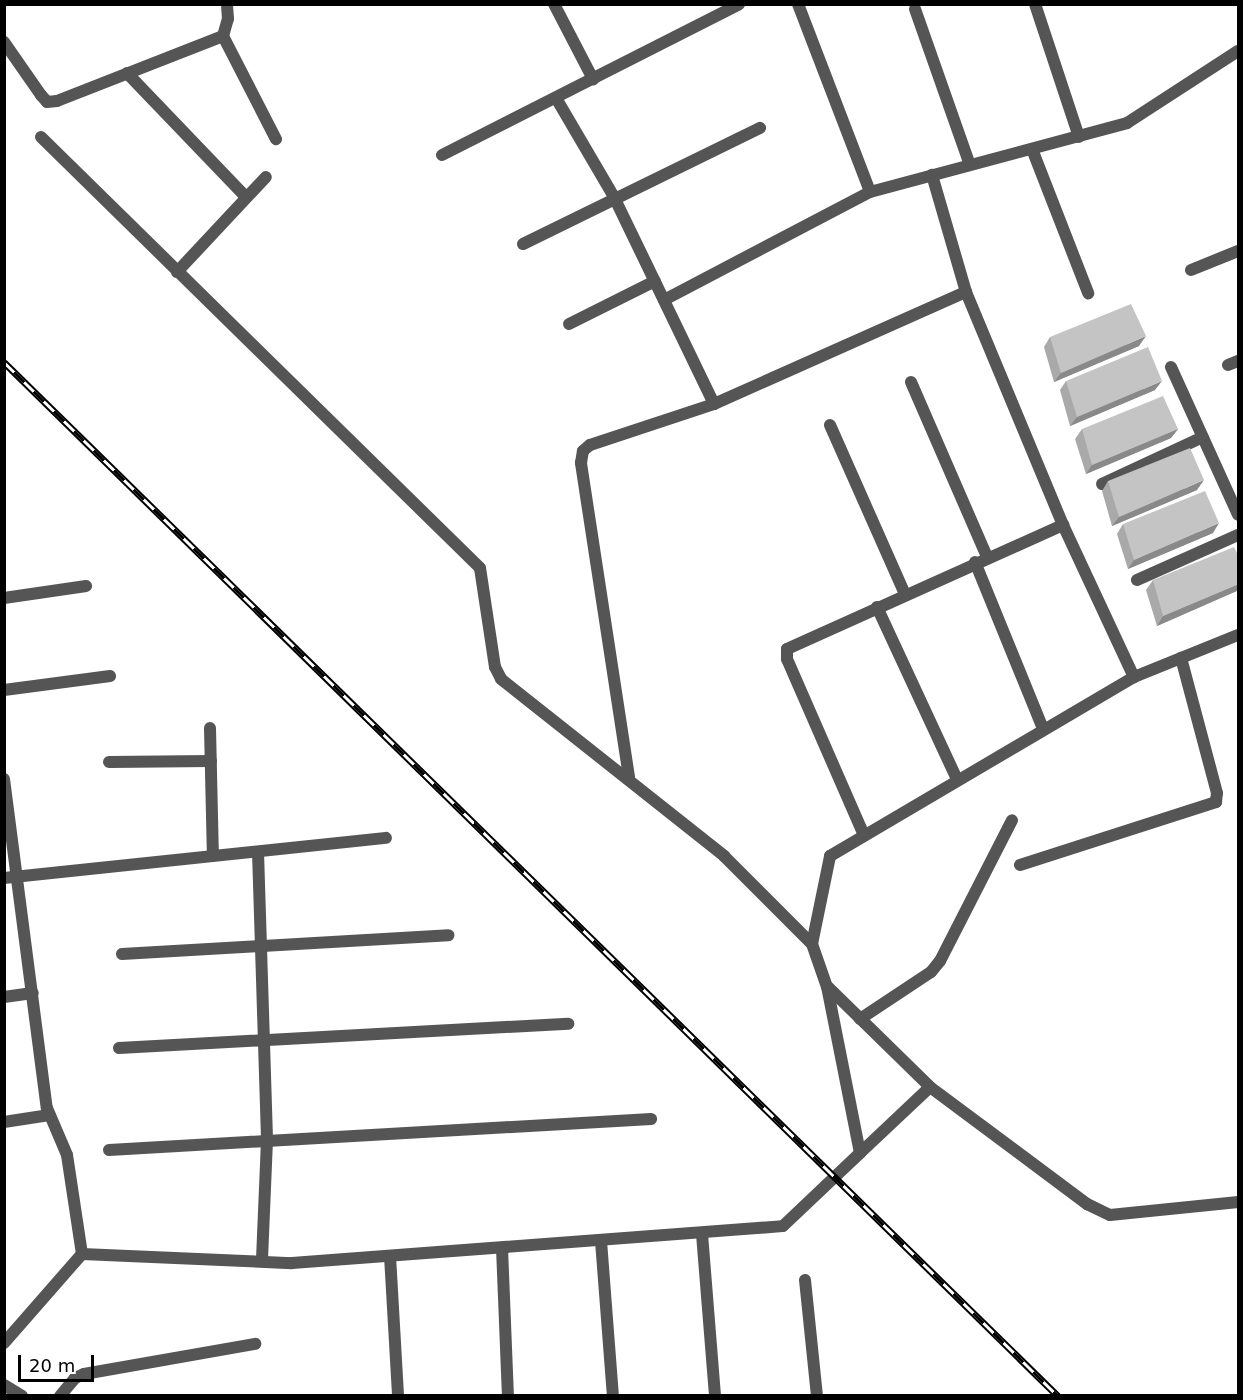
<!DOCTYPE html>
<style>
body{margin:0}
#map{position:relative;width:1243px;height:1400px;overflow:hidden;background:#fff;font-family:"DejaVu Sans",sans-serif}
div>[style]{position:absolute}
.street>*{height:12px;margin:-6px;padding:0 6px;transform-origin:6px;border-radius:6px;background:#555}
.rail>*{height:7px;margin-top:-3.5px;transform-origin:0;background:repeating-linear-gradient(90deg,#fff 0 14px,#000 0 28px);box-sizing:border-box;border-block:2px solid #000}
.wall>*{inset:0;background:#a9a9a9}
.shaded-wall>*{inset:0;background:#898989}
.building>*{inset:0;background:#c4c4c4}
span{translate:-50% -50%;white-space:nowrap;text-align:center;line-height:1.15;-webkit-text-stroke:4.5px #fff;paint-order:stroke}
.frame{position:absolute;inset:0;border:6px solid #000;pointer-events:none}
.scale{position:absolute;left:18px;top:1355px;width:76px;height:27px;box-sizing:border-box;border:3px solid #000;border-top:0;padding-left:8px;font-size:18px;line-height:21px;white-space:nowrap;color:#000;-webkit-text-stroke:4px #fff;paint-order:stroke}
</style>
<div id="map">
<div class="street">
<i style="left:554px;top:4px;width:85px;rotate:62.5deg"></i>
<i style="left:798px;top:4px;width:201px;rotate:69deg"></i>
<i style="left:1035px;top:4px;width:140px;rotate:71.7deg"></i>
<i style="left:915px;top:9px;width:165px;rotate:70.6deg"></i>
<i style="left:223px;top:36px;width:18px;rotate:-74deg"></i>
<i style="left:228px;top:19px;width:15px;rotate:-94deg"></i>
<i style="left:4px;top:42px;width:65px;rotate:55.1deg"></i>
<i style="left:41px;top:95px;width:9px;rotate:49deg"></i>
<i style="left:47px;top:102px;width:10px;rotate:-6deg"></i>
<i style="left:57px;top:101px;width:178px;rotate:-21.4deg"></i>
<i style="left:223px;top:36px;width:116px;rotate:62.8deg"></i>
<i style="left:127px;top:73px;width:172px;rotate:46.2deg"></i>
<i style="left:556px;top:98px;width:115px;rotate:59.6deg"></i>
<i style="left:614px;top:197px;width:230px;rotate:64.2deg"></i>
<i style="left:41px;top:137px;width:615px;rotate:44.47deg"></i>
<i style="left:480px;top:568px;width:100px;rotate:81.4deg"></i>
<i style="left:495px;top:667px;width:13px;rotate:63deg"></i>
<i style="left:501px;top:679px;width:285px;rotate:38.4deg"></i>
<i style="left:724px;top:856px;width:124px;rotate:45deg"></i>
<i style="left:1032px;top:149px;width:155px;rotate:68.7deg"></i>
<i style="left:442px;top:155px;width:333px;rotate:-26.9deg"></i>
<i style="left:523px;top:244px;width:264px;rotate:-26.1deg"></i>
<i style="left:1191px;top:270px;width:51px;rotate:-22deg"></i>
<i style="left:177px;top:272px;width:130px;rotate:-46.9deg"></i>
<i style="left:966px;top:292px;width:252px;rotate:67.4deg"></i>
<i style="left:1063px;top:525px;width:168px;rotate:65deg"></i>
<i style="left:664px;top:300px;width:233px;rotate:-27.7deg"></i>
<i style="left:870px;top:192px;width:266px;rotate:-15deg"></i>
<i style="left:1127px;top:123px;width:132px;rotate:-33deg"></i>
<i style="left:569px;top:324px;width:96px;rotate:-26.6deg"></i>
<i style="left:1228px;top:365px;width:11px;rotate:-22deg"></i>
<i style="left:1171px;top:367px;width:162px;rotate:65.6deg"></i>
<i style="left:911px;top:382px;width:191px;rotate:66.5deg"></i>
<i style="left:830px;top:425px;width:185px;rotate:66.1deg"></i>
<i style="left:1102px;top:484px;width:111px;rotate:-25deg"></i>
<i style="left:975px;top:562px;width:180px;rotate:67.8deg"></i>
<i style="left:1137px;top:580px;width:111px;rotate:-24deg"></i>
<i style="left:4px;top:598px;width:83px;rotate:-8.3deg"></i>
<i style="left:877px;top:607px;width:190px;rotate:65.1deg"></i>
<i style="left:4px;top:690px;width:107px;rotate:-7.5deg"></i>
<i style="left:210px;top:728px;width:128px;rotate:88.7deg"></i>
<i style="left:109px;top:762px;width:102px;rotate:-0.6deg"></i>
<i style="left:629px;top:777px;width:318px;rotate:-98.7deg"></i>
<i style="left:581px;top:463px;width:12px;rotate:-81deg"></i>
<i style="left:583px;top:451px;width:9px;rotate:-41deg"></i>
<i style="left:590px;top:445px;width:131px;rotate:-18.3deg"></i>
<i style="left:714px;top:404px;width:276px;rotate:-24deg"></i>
<i style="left:966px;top:292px;width:122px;rotate:-106.2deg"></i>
<i style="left:4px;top:779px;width:332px;rotate:82.6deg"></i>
<i style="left:47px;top:1108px;width:51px;rotate:66.9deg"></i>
<i style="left:67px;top:1155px;width:100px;rotate:81.4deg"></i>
<i style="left:863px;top:833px;width:190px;rotate:-113.6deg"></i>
<i style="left:787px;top:659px;width:10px;rotate:-90deg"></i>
<i style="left:787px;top:649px;width:303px;rotate:-24.2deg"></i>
<i style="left:258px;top:852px;width:288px;rotate:88.2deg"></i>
<i style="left:267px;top:1140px;width:121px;rotate:92.4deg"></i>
<i style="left:1020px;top:865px;width:206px;rotate:-17.8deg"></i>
<i style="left:1216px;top:802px;width:9px;rotate:-84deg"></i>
<i style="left:1217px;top:793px;width:140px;rotate:-104.9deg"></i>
<i style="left:4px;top:878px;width:384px;rotate:-6deg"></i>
<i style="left:122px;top:954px;width:327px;rotate:-3.3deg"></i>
<i style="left:828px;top:987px;width:143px;rotate:44.4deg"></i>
<i style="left:930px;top:1087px;width:196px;rotate:36.7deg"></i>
<i style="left:1087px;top:1204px;width:25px;rotate:26deg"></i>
<i style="left:1110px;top:1215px;width:129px;rotate:-5.8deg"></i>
<i style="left:4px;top:997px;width:29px;rotate:-8deg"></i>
<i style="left:860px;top:1019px;width:85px;rotate:-33.5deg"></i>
<i style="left:931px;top:972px;width:14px;rotate:-51deg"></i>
<i style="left:940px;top:961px;width:158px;rotate:-62.9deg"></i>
<i style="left:119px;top:1048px;width:450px;rotate:-3.1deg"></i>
<i style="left:4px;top:1122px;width:46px;rotate:-8.8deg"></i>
<i style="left:109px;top:1150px;width:543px;rotate:-3.27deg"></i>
<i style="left:860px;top:1153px;width:96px;rotate:-43.3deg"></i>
<i style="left:702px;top:1234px;width:163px;rotate:85.4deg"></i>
<i style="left:601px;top:1241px;width:155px;rotate:85.6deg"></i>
<i style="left:502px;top:1248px;width:148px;rotate:87.7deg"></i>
<i style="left:390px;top:1256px;width:140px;rotate:86.7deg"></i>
<i style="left:805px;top:1280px;width:117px;rotate:84.1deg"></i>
<i style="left:4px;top:1343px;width:118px;rotate:-48.8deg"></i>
<i style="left:82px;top:1254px;width:210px;rotate:2.5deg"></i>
<i style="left:292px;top:1263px;width:492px;rotate:-4.3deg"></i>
<i style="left:783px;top:1226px;width:106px;rotate:-43.5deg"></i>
<i style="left:860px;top:1153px;width:169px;rotate:-101.2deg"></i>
<i style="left:827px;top:987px;width:46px;rotate:-109.2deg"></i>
<i style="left:812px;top:944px;width:90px;rotate:-78.4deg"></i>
<i style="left:830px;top:856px;width:353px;rotate:-30.5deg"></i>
<i style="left:1134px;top:677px;width:112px;rotate:-22deg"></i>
<i style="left:4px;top:1385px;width:21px;rotate:31deg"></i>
<i style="left:60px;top:1396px;width:23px;rotate:-50deg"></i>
<i style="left:75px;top:1378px;width:10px;rotate:-24deg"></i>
<i style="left:84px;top:1374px;width:174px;rotate:-10deg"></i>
</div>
<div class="rail">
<i style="left:4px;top:362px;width:1477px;rotate:44.45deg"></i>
</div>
<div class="wall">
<i style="clip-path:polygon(1050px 337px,1139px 346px,1054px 382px,1044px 347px)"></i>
<i style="clip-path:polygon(1066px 381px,1155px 390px,1070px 426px,1060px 390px)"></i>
<i style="clip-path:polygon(1082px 429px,1178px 429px,1171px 438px,1086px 474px,1075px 439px)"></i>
<i style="clip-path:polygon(1108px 481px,1197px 490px,1112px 526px,1102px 491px)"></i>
<i style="clip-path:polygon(1123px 524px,1213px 533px,1128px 569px,1117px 534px)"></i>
<i style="clip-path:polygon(1239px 557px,1239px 590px,1157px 626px,1146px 590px,1153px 580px)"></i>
</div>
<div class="shaded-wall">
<i style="clip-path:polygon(1146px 336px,1139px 346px,1054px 382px,1061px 373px)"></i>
<i style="clip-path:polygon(1162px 381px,1155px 390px,1070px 426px,1077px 417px)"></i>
<i style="clip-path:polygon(1178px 429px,1171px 438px,1086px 474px,1092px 465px)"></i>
<i style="clip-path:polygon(1204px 480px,1197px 490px,1112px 526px,1119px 517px)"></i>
<i style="clip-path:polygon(1219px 523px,1213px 533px,1128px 569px,1134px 560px)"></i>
<i style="clip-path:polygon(1239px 584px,1239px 590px,1157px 626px,1163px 616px)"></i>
</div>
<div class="building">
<i style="clip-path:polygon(1131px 304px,1146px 336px,1061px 373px,1050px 337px)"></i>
<i style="clip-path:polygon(1148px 347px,1162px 381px,1077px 417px,1066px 381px)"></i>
<i style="clip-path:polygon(1163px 396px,1178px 429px,1092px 465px,1082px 429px)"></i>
<i style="clip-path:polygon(1190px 448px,1204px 480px,1119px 517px,1108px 481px)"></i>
<i style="clip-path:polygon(1205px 491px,1219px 523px,1134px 560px,1123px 524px)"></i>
<i style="clip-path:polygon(1234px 547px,1239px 557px,1239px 584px,1163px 616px,1153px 580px)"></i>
</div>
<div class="frame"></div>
<div class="scale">20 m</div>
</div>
